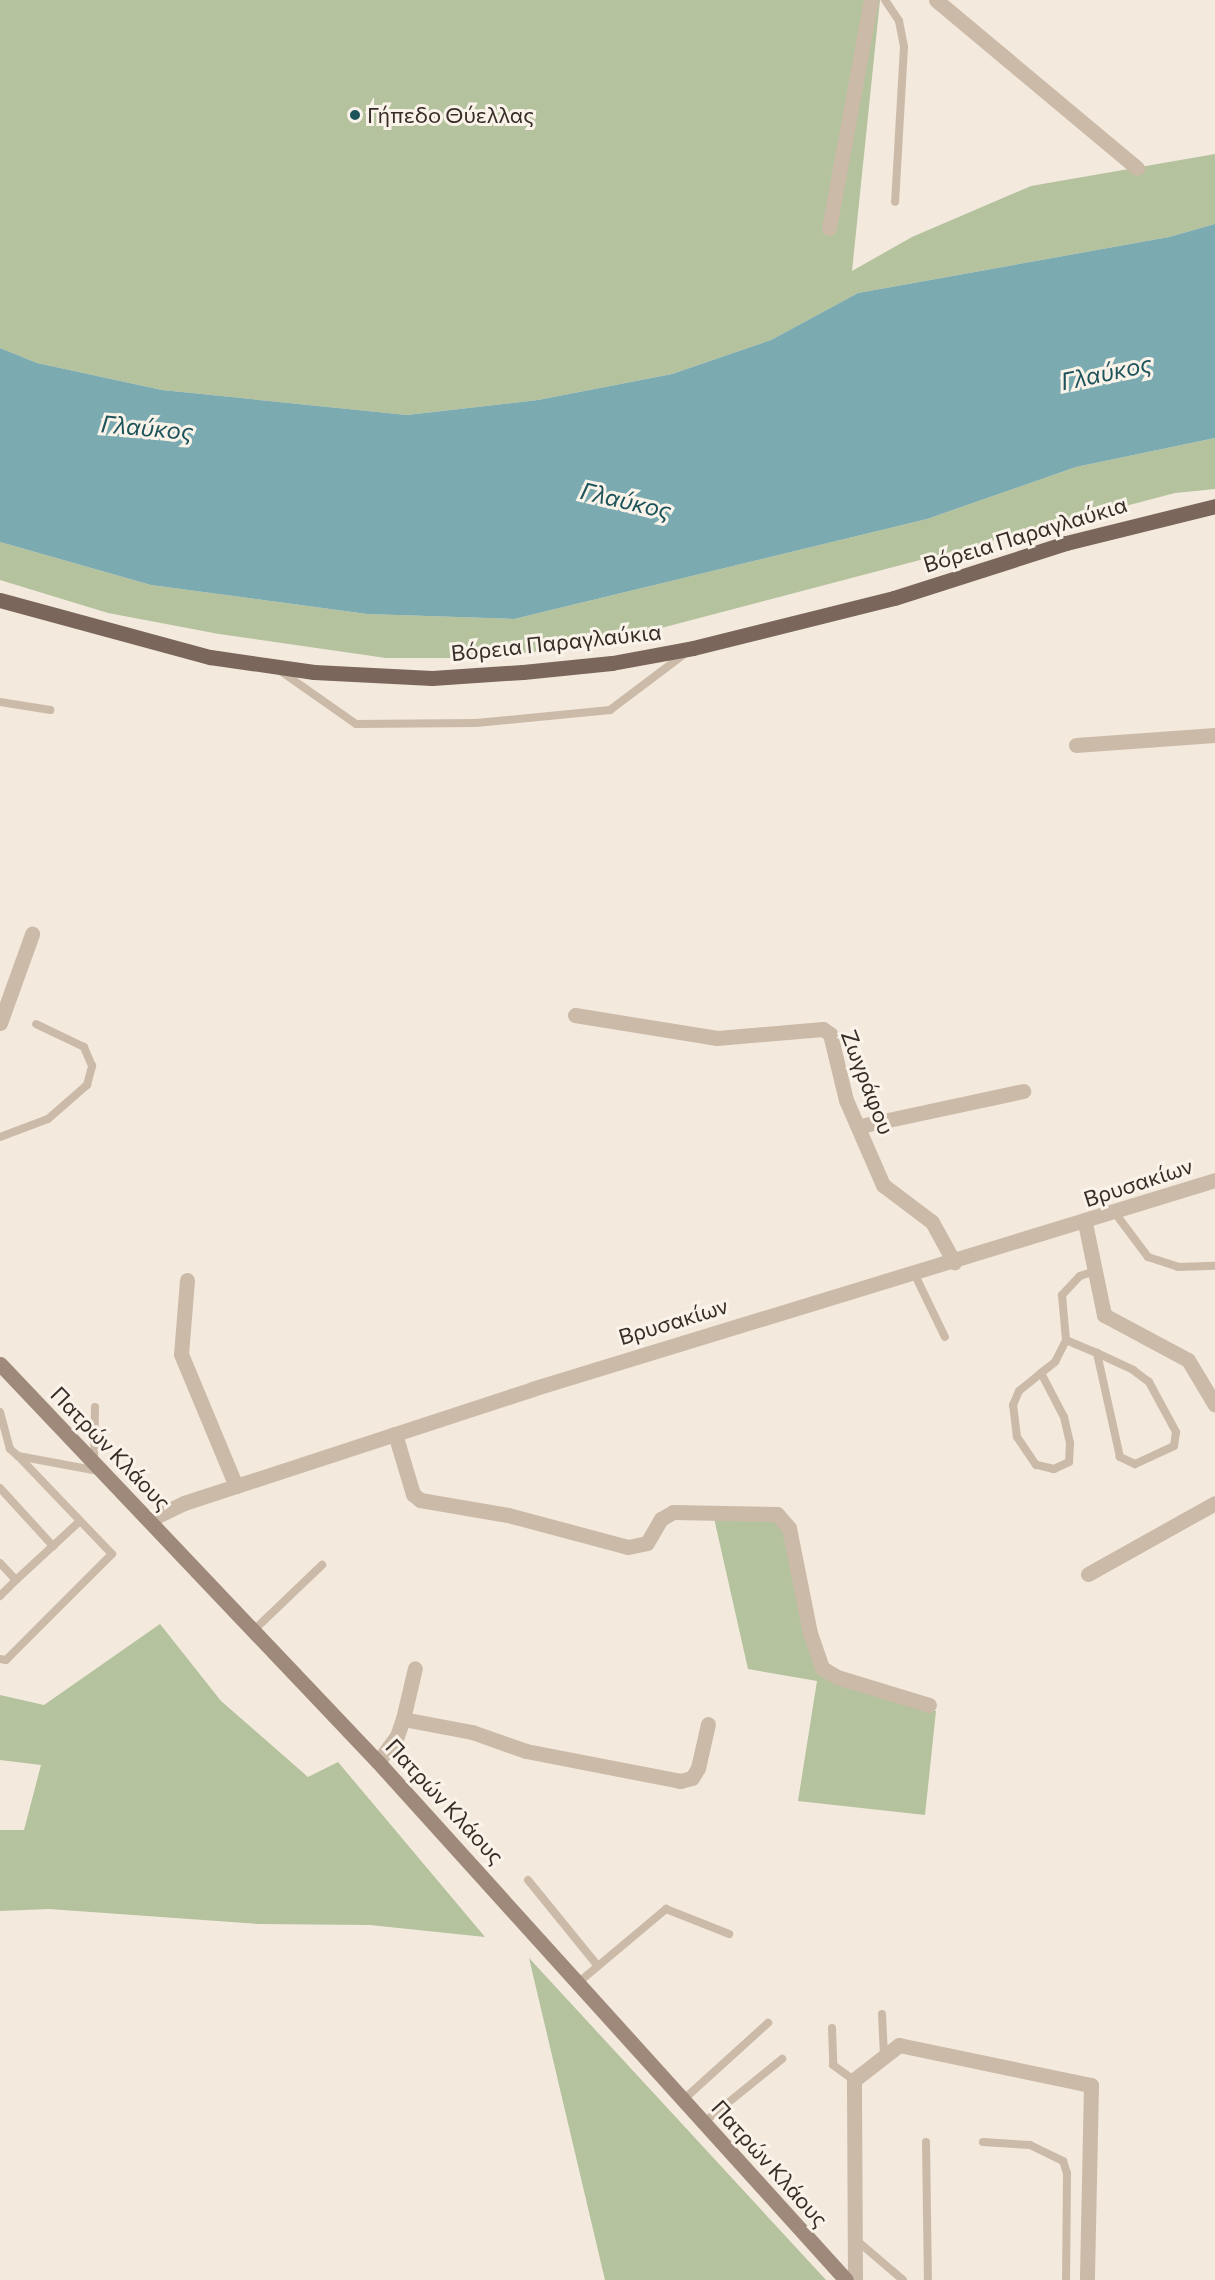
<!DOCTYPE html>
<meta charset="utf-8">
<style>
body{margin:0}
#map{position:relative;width:1215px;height:2280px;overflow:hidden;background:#f3e9dd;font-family:Commissioner,sans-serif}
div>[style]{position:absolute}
.green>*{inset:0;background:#b4c29d}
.water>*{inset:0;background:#7babb0}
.lane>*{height:8px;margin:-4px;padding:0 4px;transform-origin:4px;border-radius:4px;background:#cbbaa8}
.street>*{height:15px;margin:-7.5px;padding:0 7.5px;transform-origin:7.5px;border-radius:7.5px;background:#cbbaa8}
.secondary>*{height:15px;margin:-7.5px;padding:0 7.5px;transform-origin:7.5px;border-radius:7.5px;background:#9f897a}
.primary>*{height:15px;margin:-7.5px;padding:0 7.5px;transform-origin:7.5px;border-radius:7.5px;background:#7a665a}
.dots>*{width:16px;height:16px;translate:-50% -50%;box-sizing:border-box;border:3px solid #faf3e9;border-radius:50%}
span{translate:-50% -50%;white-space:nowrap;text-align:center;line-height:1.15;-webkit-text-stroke:6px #faf3e9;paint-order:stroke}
.poi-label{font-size:22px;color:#382e29}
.left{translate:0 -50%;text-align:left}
.street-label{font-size:22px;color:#382e29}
.water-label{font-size:24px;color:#1d535a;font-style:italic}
</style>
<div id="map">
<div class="green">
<i style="clip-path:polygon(0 0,880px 0,852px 271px,912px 237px,1031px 186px,1215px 154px,1215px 224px,1169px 237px,858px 293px,771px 340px,672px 374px,538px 400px,407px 415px,162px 390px,37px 363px,0 348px)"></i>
<i style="clip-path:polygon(1215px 438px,1215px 489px,1175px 493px,608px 642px,484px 658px,386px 658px,219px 634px,108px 613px,0 580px,0 542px,151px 585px,367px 614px,514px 619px,927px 519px,1076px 467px)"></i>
<i style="clip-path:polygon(768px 1515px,783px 1522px,821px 1674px,936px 1711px,925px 1815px,798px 1801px,817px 1681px,748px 1669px,714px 1518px)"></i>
<i style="clip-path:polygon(160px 1624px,221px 1701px,308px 1777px,338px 1762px,485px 1937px,370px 1925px,259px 1924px,49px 1909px,0 1911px,0 1830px,24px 1830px,41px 1765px,0 1760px,0 1695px,44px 1705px)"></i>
<i style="clip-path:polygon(529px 1958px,802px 2254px,826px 2280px,605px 2280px)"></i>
</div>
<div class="water">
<i style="clip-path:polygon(1215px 224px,1215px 438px,1076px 467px,927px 519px,514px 619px,367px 614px,151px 585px,0 542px,0 348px,37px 363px,162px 390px,407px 415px,538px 400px,672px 374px,771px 340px,858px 293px,1169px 237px)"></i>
</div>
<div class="lane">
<i style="left:885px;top:0;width:25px;rotate:56deg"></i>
<i style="left:899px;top:21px;width:26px;rotate:79deg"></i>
<i style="left:904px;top:47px;width:155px;rotate:93.3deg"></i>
<i style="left:279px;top:670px;width:94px;rotate:35deg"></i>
<i style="left:356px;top:724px;width:120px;rotate:-0.5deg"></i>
<i style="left:476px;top:723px;width:135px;rotate:-5.5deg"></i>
<i style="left:610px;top:710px;width:96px;rotate:-37deg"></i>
<i style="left:0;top:702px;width:51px;rotate:9.1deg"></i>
<i style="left:0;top:1137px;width:51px;rotate:-20.6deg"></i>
<i style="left:48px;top:1119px;width:52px;rotate:-41.1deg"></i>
<i style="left:87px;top:1085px;width:20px;rotate:-75deg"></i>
<i style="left:92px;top:1066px;width:21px;rotate:-113deg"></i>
<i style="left:84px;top:1047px;width:53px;rotate:-154.4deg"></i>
<i style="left:1115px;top:1213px;width:55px;rotate:53.1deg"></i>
<i style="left:1148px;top:1257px;width:32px;rotate:18deg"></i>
<i style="left:1178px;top:1267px;width:37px;rotate:-2deg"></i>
<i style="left:914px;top:1273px;width:71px;rotate:64.2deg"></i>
<i style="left:1066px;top:1340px;width:34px;rotate:23deg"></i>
<i style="left:1097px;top:1353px;width:40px;rotate:25deg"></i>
<i style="left:1133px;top:1370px;width:20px;rotate:37deg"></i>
<i style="left:1149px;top:1382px;width:57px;rotate:61.6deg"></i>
<i style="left:1176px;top:1432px;width:14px;rotate:98deg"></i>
<i style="left:1174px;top:1446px;width:43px;rotate:155.2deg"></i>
<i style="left:1135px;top:1464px;width:17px;rotate:-155deg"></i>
<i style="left:1120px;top:1457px;width:107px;rotate:-102.5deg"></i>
<i style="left:1041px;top:1373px;width:50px;rotate:62.4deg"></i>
<i style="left:1064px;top:1417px;width:27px;rotate:77deg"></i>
<i style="left:1070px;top:1443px;width:19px;rotate:93deg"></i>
<i style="left:1069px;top:1462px;width:17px;rotate:155deg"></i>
<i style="left:1054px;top:1469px;width:18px;rotate:-167deg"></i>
<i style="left:1036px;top:1465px;width:34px;rotate:-124deg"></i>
<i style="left:1017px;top:1437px;width:32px;rotate:-97deg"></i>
<i style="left:1013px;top:1405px;width:15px;rotate:-67deg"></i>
<i style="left:1019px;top:1391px;width:28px;rotate:-39deg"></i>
<i style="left:1041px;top:1373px;width:18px;rotate:-38deg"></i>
<i style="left:1055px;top:1362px;width:25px;rotate:-63deg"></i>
<i style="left:1066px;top:1340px;width:45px;rotate:-95.1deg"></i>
<i style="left:1062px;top:1295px;width:26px;rotate:-47deg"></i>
<i style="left:1080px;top:1276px;width:16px;rotate:-18deg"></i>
<i style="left:0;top:1412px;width:38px;rotate:75deg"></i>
<i style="left:10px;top:1449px;width:11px;rotate:41deg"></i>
<i style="left:18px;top:1456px;width:82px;rotate:10.5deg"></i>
<i style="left:94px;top:1463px;width:56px;rotate:-89deg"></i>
<i style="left:0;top:1488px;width:79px;rotate:47.6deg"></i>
<i style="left:0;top:1563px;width:23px;rotate:47deg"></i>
<i style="left:16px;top:1580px;width:23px;rotate:135deg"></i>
<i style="left:16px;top:1580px;width:87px;rotate:-42.7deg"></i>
<i style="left:255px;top:1629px;width:93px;rotate:-43.7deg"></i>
<i style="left:0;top:1659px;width:6px;rotate:9deg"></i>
<i style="left:6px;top:1660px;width:150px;rotate:-45deg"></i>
<i style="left:112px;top:1554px;width:136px;rotate:-133.8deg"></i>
<i style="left:528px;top:1880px;width:111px;rotate:50.9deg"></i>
<i style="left:579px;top:1982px;width:114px;rotate:-40deg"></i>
<i style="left:666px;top:1909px;width:68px;rotate:21.6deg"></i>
<i style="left:882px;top:2014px;width:42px;rotate:87.3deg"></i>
<i style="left:832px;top:2028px;width:37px;rotate:88deg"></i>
<i style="left:833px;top:2065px;width:26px;rotate:36deg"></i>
<i style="left:683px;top:2100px;width:115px;rotate:-42.2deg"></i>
<i style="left:703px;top:2123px;width:102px;rotate:-39deg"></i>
<i style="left:926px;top:2142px;width:138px;rotate:89.2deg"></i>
<i style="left:983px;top:2142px;width:47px;rotate:3.7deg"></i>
<i style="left:1030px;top:2145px;width:37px;rotate:26deg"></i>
<i style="left:1063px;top:2161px;width:13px;rotate:72deg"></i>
<i style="left:1067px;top:2173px;width:107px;rotate:90.5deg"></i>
<i style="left:855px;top:2239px;width:63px;rotate:40.5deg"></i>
</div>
<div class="street">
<i style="left:936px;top:0;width:262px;rotate:39.9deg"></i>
<i style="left:829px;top:228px;width:232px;rotate:-79.6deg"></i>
<i style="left:1076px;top:745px;width:139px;rotate:-4.1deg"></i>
<i style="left:575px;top:1015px;width:144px;rotate:9.2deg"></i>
<i style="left:717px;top:1038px;width:106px;rotate:-4.9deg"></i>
<i style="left:823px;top:1029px;width:9px;rotate:36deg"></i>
<i style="left:830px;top:1034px;width:68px;rotate:76.4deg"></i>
<i style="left:846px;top:1100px;width:93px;rotate:66.5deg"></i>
<i style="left:883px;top:1185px;width:61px;rotate:37.1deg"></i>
<i style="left:932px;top:1222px;width:46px;rotate:61.2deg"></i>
<i style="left:0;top:1023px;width:95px;rotate:-70.2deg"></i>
<i style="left:860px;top:1126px;width:167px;rotate:-12.1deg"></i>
<i style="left:1085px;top:1223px;width:94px;rotate:78.3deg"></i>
<i style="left:1104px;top:1315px;width:95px;rotate:28.2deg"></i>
<i style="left:1188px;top:1360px;width:52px;rotate:59deg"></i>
<i style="left:187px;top:1280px;width:74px;rotate:94.6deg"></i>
<i style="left:181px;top:1354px;width:143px;rotate:67.4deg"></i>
<i style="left:395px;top:1434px;width:63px;rotate:73.3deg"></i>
<i style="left:413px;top:1494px;width:9px;rotate:41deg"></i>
<i style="left:420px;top:1500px;width:89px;rotate:9.7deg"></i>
<i style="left:508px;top:1515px;width:124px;rotate:14.9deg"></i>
<i style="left:628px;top:1547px;width:19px;rotate:-12deg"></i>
<i style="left:647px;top:1543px;width:28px;rotate:-60deg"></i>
<i style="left:661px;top:1519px;width:14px;rotate:-30deg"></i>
<i style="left:673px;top:1512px;width:104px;rotate:1.1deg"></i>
<i style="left:777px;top:1514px;width:18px;rotate:49deg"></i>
<i style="left:789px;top:1528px;width:107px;rotate:78.7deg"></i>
<i style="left:810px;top:1633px;width:37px;rotate:71deg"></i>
<i style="left:822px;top:1668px;width:17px;rotate:31deg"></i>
<i style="left:837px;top:1677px;width:96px;rotate:16.9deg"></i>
<i style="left:149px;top:1520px;width:39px;rotate:-26deg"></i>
<i style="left:184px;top:1503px;width:366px;rotate:-18.1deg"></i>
<i style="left:532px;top:1389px;width:714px;rotate:-17.01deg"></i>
<i style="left:1088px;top:1574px;width:145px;rotate:-29.2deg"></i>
<i style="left:403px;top:1719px;width:52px;rotate:-76.8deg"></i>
<i style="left:378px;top:1762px;width:32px;rotate:-54deg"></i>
<i style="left:397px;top:1736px;width:18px;rotate:-71deg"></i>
<i style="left:403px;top:1719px;width:70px;rotate:10.7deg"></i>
<i style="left:472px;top:1732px;width:57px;rotate:19.4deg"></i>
<i style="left:526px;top:1751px;width:157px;rotate:11deg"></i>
<i style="left:680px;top:1781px;width:12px;rotate:-14deg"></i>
<i style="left:692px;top:1778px;width:12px;rotate:-59deg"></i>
<i style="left:698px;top:1768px;width:45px;rotate:-77.2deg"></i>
<i style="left:855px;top:2280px;width:200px;rotate:-90.3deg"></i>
<i style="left:854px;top:2080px;width:57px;rotate:-37.9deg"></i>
<i style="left:899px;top:2045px;width:196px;rotate:11.8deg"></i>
<i style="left:1091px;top:2085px;width:195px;rotate:91.2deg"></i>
</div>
<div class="secondary">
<i style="left:0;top:1364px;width:549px;rotate:46.48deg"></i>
<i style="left:378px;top:1762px;width:698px;rotate:47.9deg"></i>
</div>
<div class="primary">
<i style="left:0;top:600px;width:218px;rotate:15.2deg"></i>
<i style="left:210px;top:657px;width:105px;rotate:8.2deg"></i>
<i style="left:314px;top:672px;width:118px;rotate:2.9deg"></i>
<i style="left:432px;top:678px;width:91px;rotate:-3.8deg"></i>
<i style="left:523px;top:672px;width:89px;rotate:-5.8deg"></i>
<i style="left:612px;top:663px;width:82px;rotate:-10.5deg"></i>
<i style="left:693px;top:648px;width:207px;rotate:-14deg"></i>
<i style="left:894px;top:598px;width:181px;rotate:-17.7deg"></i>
<i style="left:1066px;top:543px;width:154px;rotate:-13.9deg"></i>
</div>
<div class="dots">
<i style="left:355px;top:115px;background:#1d535a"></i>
</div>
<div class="poi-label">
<span class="left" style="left:367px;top:115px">Γήπεδο Θύελλας</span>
</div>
<div class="street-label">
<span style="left:1025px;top:534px;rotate:-17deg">Βόρεια Παραγλαύκια</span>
<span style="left:556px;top:642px;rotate:-6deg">Βόρεια Παραγλαύκια</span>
<span style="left:868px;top:1082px;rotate:69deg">Ζωγράφου</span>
<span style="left:1138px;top:1182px;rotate:-18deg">Βρυσακίων</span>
<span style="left:673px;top:1321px;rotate:-17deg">Βρυσακίων</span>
<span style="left:111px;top:1448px;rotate:46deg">Πατρών Κλάους</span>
<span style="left:445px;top:1801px;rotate:47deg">Πατρών Κλάους</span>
<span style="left:770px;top:2163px;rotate:48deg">Πατρών Κλάους</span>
</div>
<div class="water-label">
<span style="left:1106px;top:372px;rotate:-12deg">Γλαύκος</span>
<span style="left:147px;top:427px;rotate:5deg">Γλαύκος</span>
<span style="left:626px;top:500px;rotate:13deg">Γλαύκος</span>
</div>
</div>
